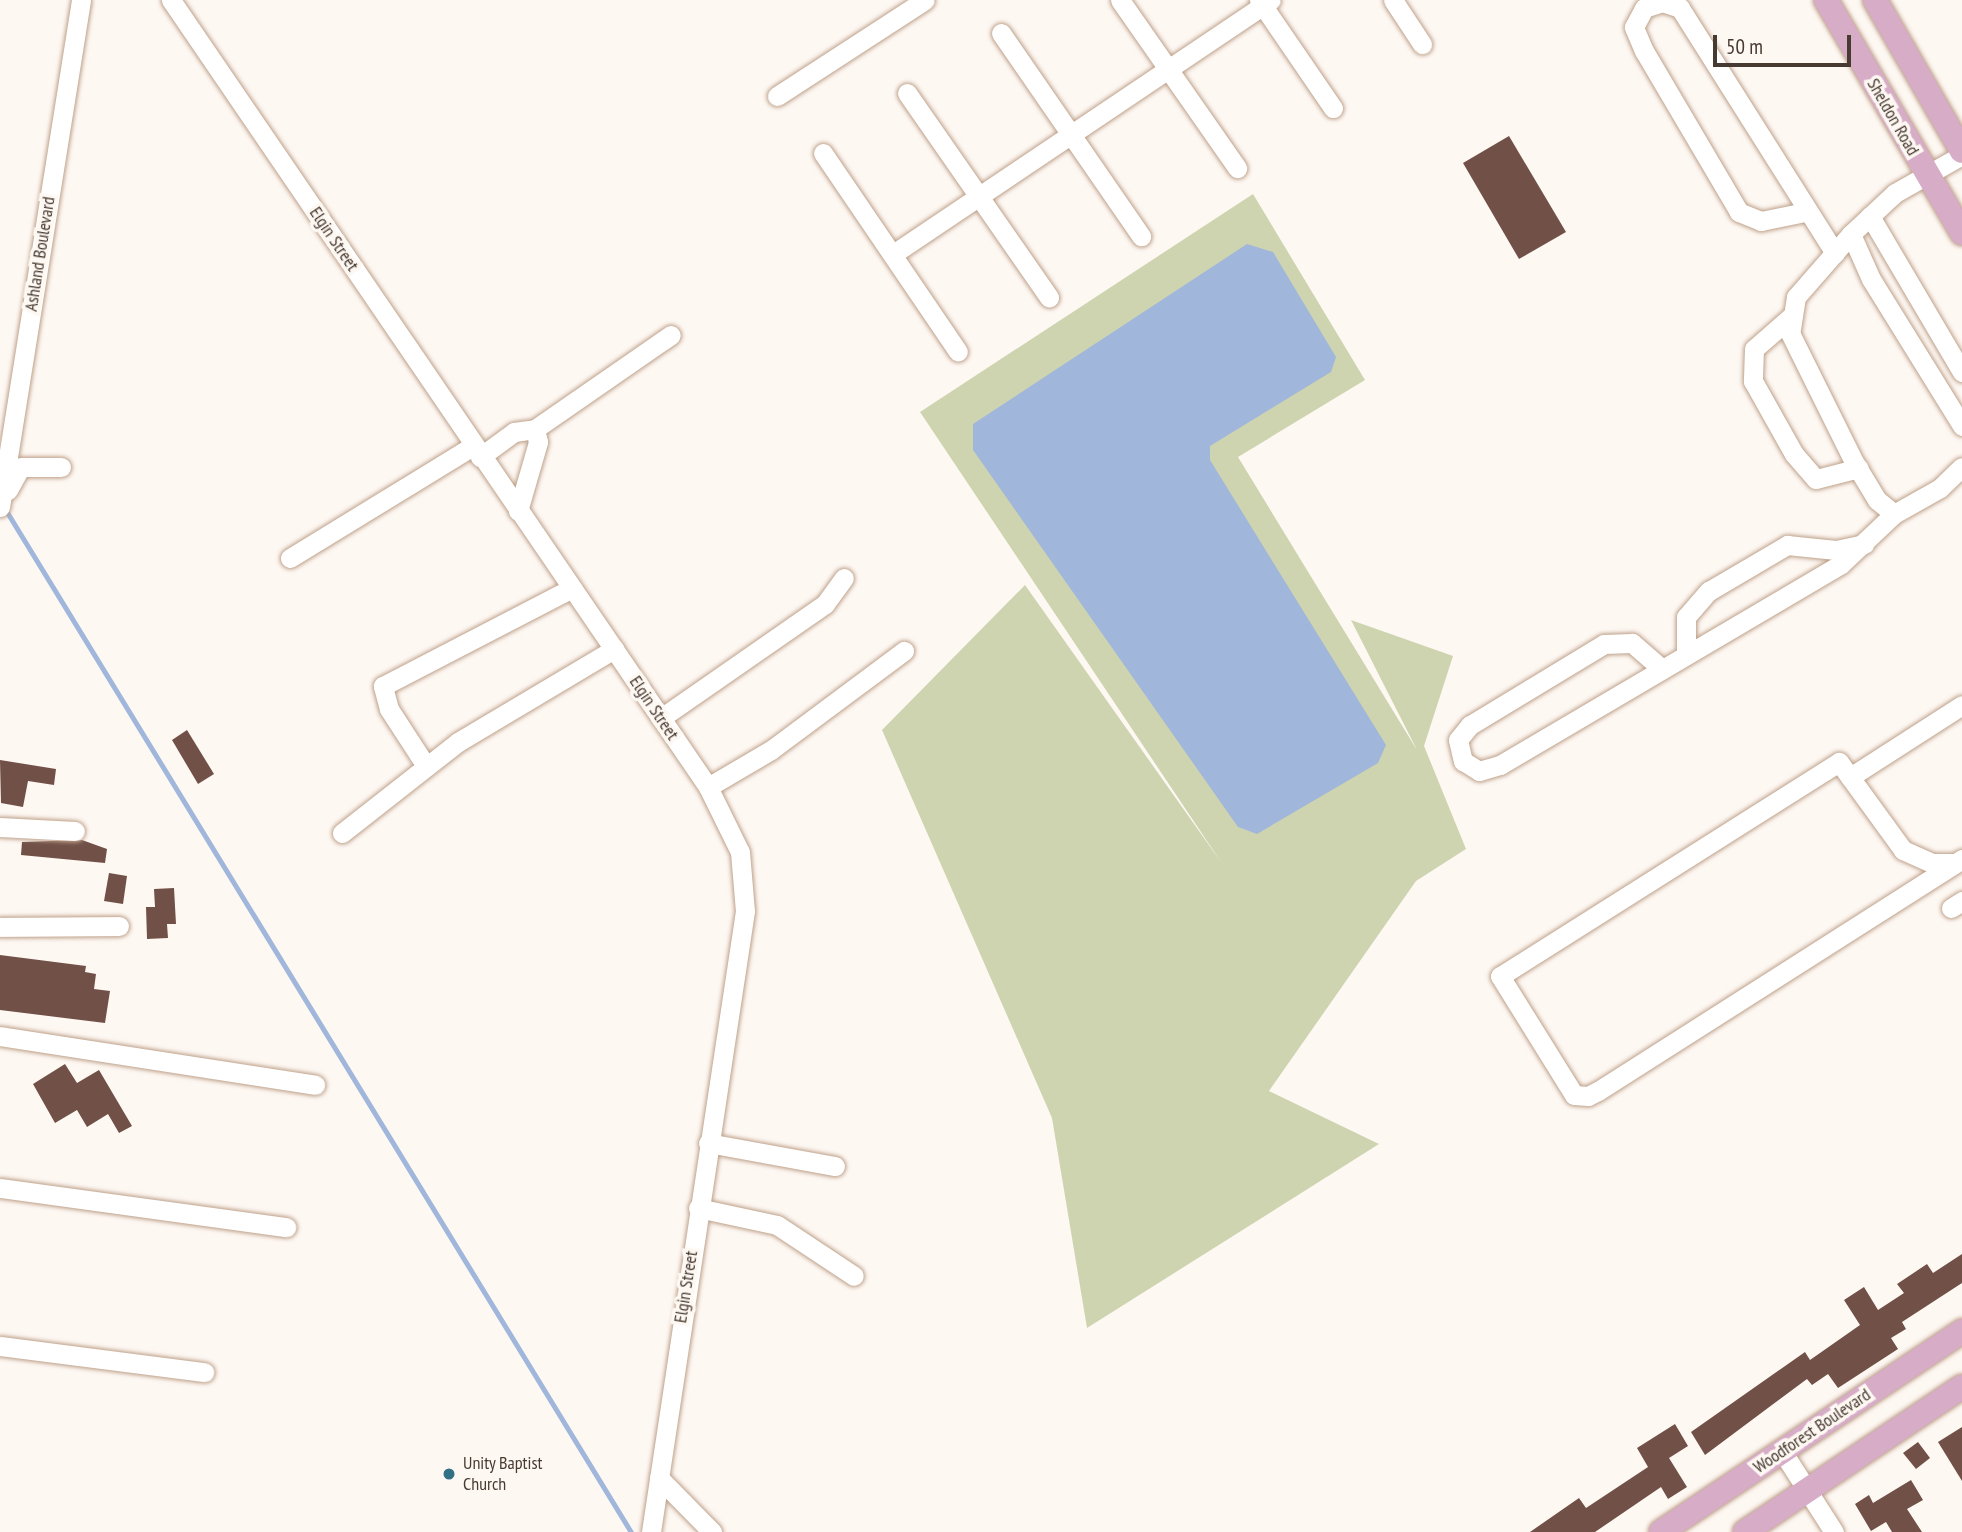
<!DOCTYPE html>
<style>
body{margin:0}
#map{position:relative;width:1962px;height:1532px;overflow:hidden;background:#fef8f3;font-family:"PT Sans Narrow",sans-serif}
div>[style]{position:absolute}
.green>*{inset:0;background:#cfd4b0}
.water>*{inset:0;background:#a0b6da}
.stream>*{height:5px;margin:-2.5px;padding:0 2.5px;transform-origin:2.5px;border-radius:2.5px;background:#a0b6da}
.building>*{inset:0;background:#715047}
.roads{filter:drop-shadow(0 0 2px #bea18a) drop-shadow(0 0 2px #bea18a)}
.minor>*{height:19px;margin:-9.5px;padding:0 9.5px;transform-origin:9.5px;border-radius:9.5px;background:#fff}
.major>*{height:24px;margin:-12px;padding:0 12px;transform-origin:12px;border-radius:12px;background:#d6acc7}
.dots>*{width:19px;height:19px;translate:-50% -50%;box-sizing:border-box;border:4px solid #fef8f3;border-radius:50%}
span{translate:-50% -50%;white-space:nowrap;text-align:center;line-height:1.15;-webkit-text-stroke:7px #fef8f3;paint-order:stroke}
.street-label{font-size:18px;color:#473a31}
.poi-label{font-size:18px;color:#473a31}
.left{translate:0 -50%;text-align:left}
.scale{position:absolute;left:1713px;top:35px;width:138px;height:32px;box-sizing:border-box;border:4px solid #473a31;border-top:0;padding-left:9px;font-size:21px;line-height:24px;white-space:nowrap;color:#473a31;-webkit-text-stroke:5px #fef8f3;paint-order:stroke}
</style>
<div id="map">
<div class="green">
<i style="clip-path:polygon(1253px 194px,1365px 380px,1238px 457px,1417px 750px,1351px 620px,1453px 656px,1424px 746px,1466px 849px,1416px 881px,1269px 1091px,1379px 1144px,1087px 1328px,1052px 1118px,882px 730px,1025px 585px,1221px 862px,920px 412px)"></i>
</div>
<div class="water">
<i style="clip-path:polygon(1247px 244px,1273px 252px,1336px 357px,1331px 372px,1210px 446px,1210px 460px,1386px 745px,1378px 763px,1257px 834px,1238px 827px,973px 450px,973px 424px)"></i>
</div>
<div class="stream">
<i style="left:5px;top:509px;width:1199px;rotate:58.54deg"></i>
</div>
<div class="building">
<i style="clip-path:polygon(1509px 136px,1566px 232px,1519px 259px,1463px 163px)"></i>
<i style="clip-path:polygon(187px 730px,214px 774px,198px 784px,172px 740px)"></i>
<i style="clip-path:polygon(0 760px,56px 769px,54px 785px,28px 781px,23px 807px,1px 803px)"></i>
<i style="clip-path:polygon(82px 840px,107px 849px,105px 863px,21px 855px,22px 842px)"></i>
<i style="clip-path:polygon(109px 873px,127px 876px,123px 904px,104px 901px)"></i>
<i style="clip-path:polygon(174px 888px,176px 924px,167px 924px,168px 938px,147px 939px,146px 907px,155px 907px,154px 889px)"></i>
<i style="clip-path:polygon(0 955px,86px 966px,85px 972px,96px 974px,94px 989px,110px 991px,105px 1023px,0 1010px)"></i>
<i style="clip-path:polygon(65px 1064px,77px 1083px,99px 1070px,132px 1126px,119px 1133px,108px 1114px,87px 1127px,77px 1110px,55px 1123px,33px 1084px)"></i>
<i style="clip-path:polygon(1962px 1254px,1962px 1283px,1902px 1322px,1906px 1329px,1891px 1338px,1898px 1349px,1838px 1388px,1828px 1374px,1812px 1385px,1807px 1379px,1705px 1455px,1691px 1432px,1805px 1352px,1810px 1360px,1860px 1325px,1844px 1300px,1864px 1287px,1878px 1310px,1904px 1293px,1897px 1284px,1927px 1264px,1933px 1273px)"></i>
<i style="clip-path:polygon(1675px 1424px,1688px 1446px,1669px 1458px,1687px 1487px,1668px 1499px,1661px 1487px,1595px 1532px,1530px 1532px,1579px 1498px,1586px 1508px,1648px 1467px,1637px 1448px)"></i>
<i style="clip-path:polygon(1962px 1427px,1962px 1481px,1938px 1442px)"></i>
<i style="clip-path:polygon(1918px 1442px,1930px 1458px,1916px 1469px,1903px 1453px)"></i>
<i style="clip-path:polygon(1911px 1480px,1923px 1500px,1907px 1509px,1922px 1532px,1892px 1532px,1886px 1522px,1871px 1531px,1855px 1504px,1869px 1495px,1873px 1503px)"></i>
</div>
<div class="roads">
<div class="minor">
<i style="left:171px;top:0;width:953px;rotate:55.69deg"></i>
<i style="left:708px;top:787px;width:72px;rotate:63.8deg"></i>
<i style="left:740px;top:852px;width:59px;rotate:85.2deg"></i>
<i style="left:745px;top:911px;width:628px;rotate:98.61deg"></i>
<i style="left:1120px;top:0;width:205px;rotate:55.1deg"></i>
<i style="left:1259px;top:0;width:131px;rotate:55.6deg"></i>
<i style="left:1393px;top:0;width:53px;rotate:56.6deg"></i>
<i style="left:1001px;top:33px;width:247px;rotate:55.4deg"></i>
<i style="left:907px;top:93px;width:249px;rotate:55.2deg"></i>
<i style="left:777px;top:96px;width:176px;rotate:-33deg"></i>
<i style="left:823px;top:153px;width:240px;rotate:55.8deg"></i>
<i style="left:1962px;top:155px;width:77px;rotate:150.4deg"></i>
<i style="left:1895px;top:193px;width:60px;rotate:137deg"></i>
<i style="left:1851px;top:234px;width:84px;rotate:131.1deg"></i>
<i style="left:1796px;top:297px;width:36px;rotate:99deg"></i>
<i style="left:1790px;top:333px;width:144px;rotate:63.6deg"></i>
<i style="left:1854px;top:462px;width:44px;rotate:58.8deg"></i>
<i style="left:1877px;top:500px;width:22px;rotate:39deg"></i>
<i style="left:1894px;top:514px;width:53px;rotate:-29.5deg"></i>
<i style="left:1940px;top:488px;width:30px;rotate:-44deg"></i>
<i style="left:1805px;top:212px;width:45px;rotate:168.4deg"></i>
<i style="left:1761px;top:221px;width:24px;rotate:-158deg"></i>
<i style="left:1739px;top:212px;width:187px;rotate:-120.5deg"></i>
<i style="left:1644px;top:51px;width:26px;rotate:-113deg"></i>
<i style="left:1634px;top:27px;width:21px;rotate:-62deg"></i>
<i style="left:1644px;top:8px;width:19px;rotate:-18deg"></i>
<i style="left:1662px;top:2px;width:19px;rotate:18deg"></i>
<i style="left:1680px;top:8px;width:290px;rotate:57.7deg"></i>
<i style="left:1870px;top:216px;width:181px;rotate:59.5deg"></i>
<i style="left:1851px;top:234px;width:49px;rotate:66deg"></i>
<i style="left:1871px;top:279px;width:173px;rotate:58.2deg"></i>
<i style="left:893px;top:254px;width:455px;rotate:-33.9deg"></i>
<i style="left:1793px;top:315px;width:52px;rotate:138.9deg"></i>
<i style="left:1754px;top:349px;width:32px;rotate:92deg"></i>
<i style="left:1753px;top:381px;width:84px;rotate:60.7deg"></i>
<i style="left:1794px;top:454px;width:33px;rotate:49deg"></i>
<i style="left:1816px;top:479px;width:44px;rotate:-14.3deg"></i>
<i style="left:480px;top:457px;width:42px;rotate:-36.3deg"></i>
<i style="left:514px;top:432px;width:21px;rotate:-8deg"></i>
<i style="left:535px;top:429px;width:165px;rotate:-34.7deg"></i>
<i style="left:8px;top:490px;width:26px;rotate:-61deg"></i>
<i style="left:21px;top:467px;width:40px"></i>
<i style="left:0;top:507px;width:513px;rotate:-80.92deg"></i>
<i style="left:518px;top:511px;width:72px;rotate:-73.8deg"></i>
<i style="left:538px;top:442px;width:13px;rotate:-103deg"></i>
<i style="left:290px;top:558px;width:215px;rotate:-31.5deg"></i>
<i style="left:1686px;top:655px;width:38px;rotate:-90deg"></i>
<i style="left:1686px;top:617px;width:35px;rotate:-49deg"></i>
<i style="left:1709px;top:591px;width:91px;rotate:-30.5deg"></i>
<i style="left:1787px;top:545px;width:49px;rotate:5.8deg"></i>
<i style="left:1836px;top:550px;width:29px;rotate:-12deg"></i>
<i style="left:1662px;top:669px;width:40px;rotate:-139deg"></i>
<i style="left:1632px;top:643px;width:28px;rotate:178deg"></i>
<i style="left:1604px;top:644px;width:157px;rotate:148.8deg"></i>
<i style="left:1470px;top:725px;width:19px;rotate:129deg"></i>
<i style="left:1458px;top:740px;width:22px;rotate:77deg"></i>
<i style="left:1463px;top:761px;width:19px;rotate:32deg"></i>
<i style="left:1479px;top:771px;width:22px;rotate:-16deg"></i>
<i style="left:1500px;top:765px;width:396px;rotate:-30.5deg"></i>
<i style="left:1841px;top:564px;width:73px;rotate:-43.3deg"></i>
<i style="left:661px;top:718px;width:200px;rotate:-34.8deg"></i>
<i style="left:825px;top:604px;width:32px;rotate:-54deg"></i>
<i style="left:426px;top:766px;width:68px;rotate:-123deg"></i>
<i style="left:389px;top:709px;width:24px;rotate:-105deg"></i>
<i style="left:383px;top:686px;width:213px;rotate:-27.4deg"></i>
<i style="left:1850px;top:777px;width:133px;rotate:-32.7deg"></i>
<i style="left:708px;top:787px;width:73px;rotate:-30.4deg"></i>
<i style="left:771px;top:750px;width:166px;rotate:-36.7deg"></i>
<i style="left:0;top:827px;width:75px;rotate:3.1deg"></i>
<i style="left:342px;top:833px;width:147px;rotate:-38.1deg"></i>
<i style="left:458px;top:742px;width:182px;rotate:-30.8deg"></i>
<i style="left:1955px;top:863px;width:23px;rotate:180deg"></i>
<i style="left:1932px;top:863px;width:32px;rotate:-156deg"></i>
<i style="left:1903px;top:850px;width:109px;rotate:-126deg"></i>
<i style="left:1839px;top:762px;width:401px;rotate:147.7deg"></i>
<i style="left:1500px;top:976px;width:140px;rotate:58.1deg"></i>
<i style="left:1574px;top:1095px;width:14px;rotate:4deg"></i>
<i style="left:1588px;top:1096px;width:11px;rotate:-27deg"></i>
<i style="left:1598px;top:1091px;width:432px;rotate:-32.5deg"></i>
<i style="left:1951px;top:908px;width:13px;rotate:-32deg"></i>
<i style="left:0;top:927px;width:119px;rotate:-0.5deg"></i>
<i style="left:0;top:1036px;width:319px;rotate:8.8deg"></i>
<i style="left:708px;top:1143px;width:129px;rotate:10.3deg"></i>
<i style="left:0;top:1188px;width:289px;rotate:7.8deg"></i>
<i style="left:698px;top:1208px;width:81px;rotate:12.1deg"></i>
<i style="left:777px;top:1225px;width:92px;rotate:33.5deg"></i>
<i style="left:0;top:1346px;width:206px;rotate:7.3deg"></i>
<i style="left:1782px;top:1451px;width:96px;rotate:57.3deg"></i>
<i style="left:659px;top:1478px;width:76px;rotate:45.5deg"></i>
</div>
<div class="major">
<i style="left:1826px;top:0;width:270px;rotate:59.7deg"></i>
<i style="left:1875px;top:0;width:174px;rotate:60.1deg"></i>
<i style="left:1661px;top:1532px;width:362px;rotate:-33.7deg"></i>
<i style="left:1745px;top:1532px;width:261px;rotate:-33.8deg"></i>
</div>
</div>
<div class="dots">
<i style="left:449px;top:1474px;background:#317085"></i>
</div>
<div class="street-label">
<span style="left:1893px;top:117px;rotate:60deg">Sheldon Road</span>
<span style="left:334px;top:239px;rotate:56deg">Elgin Street</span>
<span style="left:40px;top:254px;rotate:-81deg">Ashland Boulevard</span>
<span style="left:654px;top:708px;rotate:56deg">Elgin Street</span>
<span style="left:686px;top:1287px;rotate:-81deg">Elgin Street</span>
<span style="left:1812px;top:1431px;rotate:-34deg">Woodforest Boulevard</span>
</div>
<div class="poi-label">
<span class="left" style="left:463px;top:1474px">Unity Baptist<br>Church</span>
</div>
<div class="scale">50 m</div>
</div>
